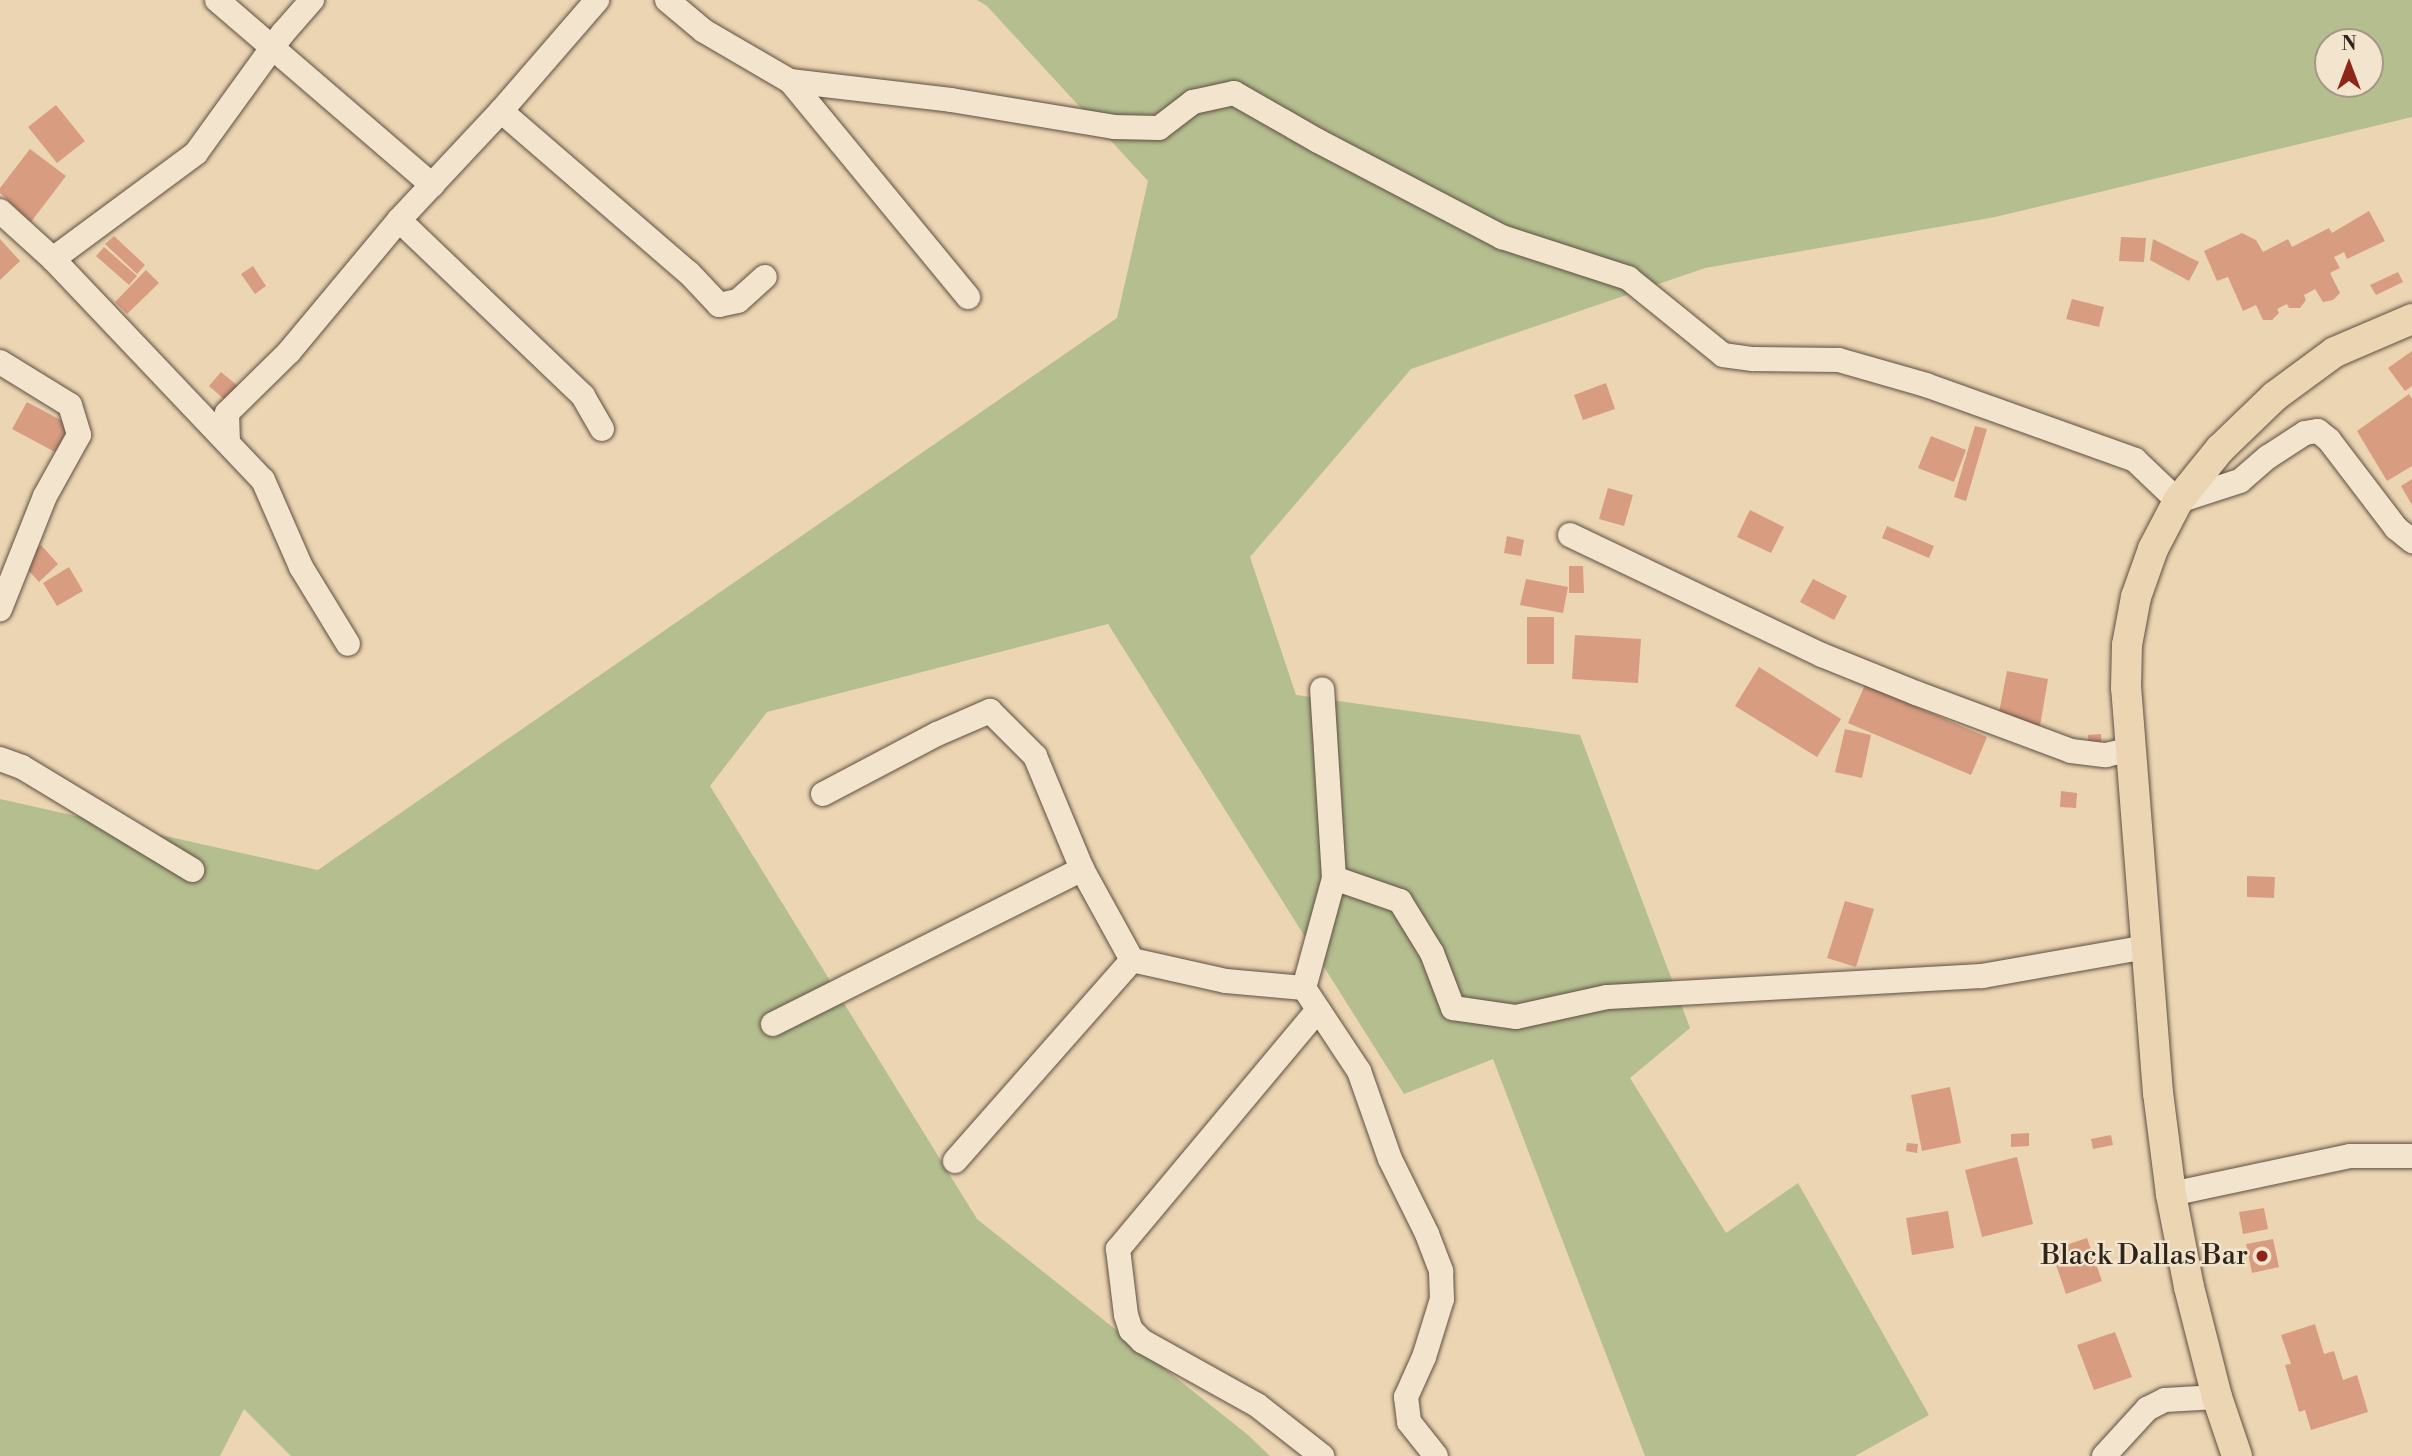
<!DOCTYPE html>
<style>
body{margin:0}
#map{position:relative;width:2412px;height:1456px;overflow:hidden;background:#ecd5b2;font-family:"Libre Bodoni",serif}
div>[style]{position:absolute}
.green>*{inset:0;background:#b4be8f}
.building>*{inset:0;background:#d89c81}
.roads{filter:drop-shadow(0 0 2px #5e5042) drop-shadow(0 0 2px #5e5042)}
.minor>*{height:24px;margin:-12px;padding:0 12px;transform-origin:12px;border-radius:12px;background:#f3e4cd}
.major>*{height:30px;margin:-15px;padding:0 15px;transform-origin:15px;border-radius:15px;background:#ecd5b2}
.dots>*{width:19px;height:19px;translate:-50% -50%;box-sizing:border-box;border:4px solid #f3e4cd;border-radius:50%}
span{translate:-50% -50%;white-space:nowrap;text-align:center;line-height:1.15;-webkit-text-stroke:5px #f3e4cd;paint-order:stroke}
.poi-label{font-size:28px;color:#2f241c}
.right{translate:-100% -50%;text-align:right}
.north{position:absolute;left:2314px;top:28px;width:70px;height:70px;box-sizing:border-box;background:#f3e4cd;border:2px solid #a59786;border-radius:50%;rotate:0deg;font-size:19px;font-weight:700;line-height:28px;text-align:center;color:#2f241c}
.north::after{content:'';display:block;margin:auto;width:24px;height:32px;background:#8f2418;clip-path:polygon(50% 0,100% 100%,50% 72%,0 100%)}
</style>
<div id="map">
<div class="green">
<i style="clip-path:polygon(evenodd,977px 0,2412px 0,2412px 117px,1995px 217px,1705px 268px,1411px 369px,1250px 557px,1296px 695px,1580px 735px,1690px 1028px,1630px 1078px,1726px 1233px,1798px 1183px,1929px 1415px,1855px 1456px,1645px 1456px,1493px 1059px,1404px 1094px,1108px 624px,767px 712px,710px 786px,977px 1219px,1248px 1435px,1270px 1456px,291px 1456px,244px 1409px,220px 1456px,0 1456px,0 799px,318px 870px,1117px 318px,1148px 181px,987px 6px,977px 0,2328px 42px,2370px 42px,2370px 84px,2328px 84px,2328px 42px)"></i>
</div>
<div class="building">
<i style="clip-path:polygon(56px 105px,85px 141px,57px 163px,28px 127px)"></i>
<i style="clip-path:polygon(30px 149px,66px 176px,31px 222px,0 193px,0 188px)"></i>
<i style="clip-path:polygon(2369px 211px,2385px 241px,2347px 259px,2344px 252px,2334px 257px,2340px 268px,2330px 273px,2340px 293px,2333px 300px,2323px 302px,2315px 289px,2304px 295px,2306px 300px,2300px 308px,2289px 308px,2287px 304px,2277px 309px,2279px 313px,2272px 320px,2263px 320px,2256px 305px,2243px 311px,2228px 277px,2217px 281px,2204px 251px,2242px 233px,2256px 240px,2263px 252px,2288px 239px,2292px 247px,2329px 228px,2332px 233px)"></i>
<i style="clip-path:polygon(114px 236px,145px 265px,137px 274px,105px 244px)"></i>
<i style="clip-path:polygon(2121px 237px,2146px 238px,2144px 262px,2119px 261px)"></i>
<i style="clip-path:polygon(0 239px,20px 261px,0 280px)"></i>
<i style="clip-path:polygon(2153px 239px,2199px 262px,2189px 281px,2150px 260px)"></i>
<i style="clip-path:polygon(104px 247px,137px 276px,129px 285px,96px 256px)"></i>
<i style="clip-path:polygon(253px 266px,266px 286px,255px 294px,241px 274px)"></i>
<i style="clip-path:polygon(146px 270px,159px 283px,127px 314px,115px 302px)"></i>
<i style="clip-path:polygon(2398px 272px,2403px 282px,2376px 295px,2370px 285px)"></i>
<i style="clip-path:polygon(2072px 299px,2104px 307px,2099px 327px,2066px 319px)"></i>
<i style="clip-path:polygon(2412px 351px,2412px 386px,2405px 391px,2388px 368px)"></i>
<i style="clip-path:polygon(221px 372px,244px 391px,232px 406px,209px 386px)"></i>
<i style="clip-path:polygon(1606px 383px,1615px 409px,1583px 420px,1574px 395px)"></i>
<i style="clip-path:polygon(2409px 394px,2412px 399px,2412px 466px,2387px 481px,2357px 431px)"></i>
<i style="clip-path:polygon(27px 402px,70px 425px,55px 452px,12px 429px)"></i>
<i style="clip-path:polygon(1975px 426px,1987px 429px,1966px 501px,1954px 497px)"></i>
<i style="clip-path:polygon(1931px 436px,1966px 450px,1954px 482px,1918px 468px)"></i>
<i style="clip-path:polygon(2412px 479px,2412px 505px,2401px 486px)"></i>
<i style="clip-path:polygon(1608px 488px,1633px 495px,1624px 526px,1599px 519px)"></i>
<i style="clip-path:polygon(1750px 510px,1784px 527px,1771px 553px,1737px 537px)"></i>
<i style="clip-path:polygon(1887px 526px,1934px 546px,1929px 558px,1882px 538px)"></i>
<i style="clip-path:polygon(1507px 536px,1524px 540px,1521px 556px,1504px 553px)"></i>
<i style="clip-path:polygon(41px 545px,58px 564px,39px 582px,21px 562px)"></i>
<i style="clip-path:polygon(1569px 566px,1583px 566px,1584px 593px,1569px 593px)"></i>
<i style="clip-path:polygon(69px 567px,83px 591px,57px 606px,43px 583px)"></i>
<i style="clip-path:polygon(1526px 579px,1568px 587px,1563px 613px,1520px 605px)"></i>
<i style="clip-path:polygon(1813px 579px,1847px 596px,1834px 620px,1800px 602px)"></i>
<i style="clip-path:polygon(1527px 617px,1554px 617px,1554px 664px,1527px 664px)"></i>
<i style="clip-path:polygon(1575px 635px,1641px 639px,1638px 683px,1572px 679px)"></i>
<i style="clip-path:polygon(1759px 667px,1841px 719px,1817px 757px,1735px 706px)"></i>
<i style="clip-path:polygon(2007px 671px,2048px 679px,2040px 726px,1998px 718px)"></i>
<i style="clip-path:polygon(1865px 685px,1987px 737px,1971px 775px,1848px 723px)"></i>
<i style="clip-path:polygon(1845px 729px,1871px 735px,1862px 778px,1835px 772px)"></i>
<i style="clip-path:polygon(2101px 734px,2102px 749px,2089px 749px,2088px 735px)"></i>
<i style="clip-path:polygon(2061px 791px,2077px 793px,2076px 808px,2060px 807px)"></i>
<i style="clip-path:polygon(2247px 876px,2275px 877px,2274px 898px,2247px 897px)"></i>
<i style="clip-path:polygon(1845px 901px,1874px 909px,1856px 967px,1827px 958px)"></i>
<i style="clip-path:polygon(1950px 1087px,1961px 1143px,1922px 1151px,1911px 1095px)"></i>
<i style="clip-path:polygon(2029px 1133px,2029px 1146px,2011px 1147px,2011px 1134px)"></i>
<i style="clip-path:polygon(2111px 1135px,2113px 1145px,2093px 1149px,2091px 1139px)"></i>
<i style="clip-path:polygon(1907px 1143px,1918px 1144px,1917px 1153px,1906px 1151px)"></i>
<i style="clip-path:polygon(2017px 1157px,2033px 1224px,1982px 1237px,1965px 1170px)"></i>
<i style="clip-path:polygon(2264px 1208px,2268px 1229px,2243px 1234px,2239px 1212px)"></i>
<i style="clip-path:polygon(1948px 1211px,1954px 1248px,1912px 1255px,1906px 1218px)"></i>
<i style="clip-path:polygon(2087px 1238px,2102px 1281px,2066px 1294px,2051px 1250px)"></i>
<i style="clip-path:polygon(2273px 1239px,2279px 1267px,2252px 1273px,2246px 1244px)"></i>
<i style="clip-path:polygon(2315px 1324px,2324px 1354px,2334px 1351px,2343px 1380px,2357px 1375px,2368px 1412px,2311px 1430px,2305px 1410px,2299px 1412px,2285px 1365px,2291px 1364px,2281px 1335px)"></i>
<i style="clip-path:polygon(2115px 1332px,2132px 1377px,2094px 1390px,2077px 1345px)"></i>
</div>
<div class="roads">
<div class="minor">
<i style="left:217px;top:0;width:284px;rotate:40.7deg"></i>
<i style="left:667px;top:0;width:48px;rotate:40deg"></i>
<i style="left:704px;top:31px;width:99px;rotate:30.2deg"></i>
<i style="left:790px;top:81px;width:162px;rotate:6.7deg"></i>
<i style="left:951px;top:100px;width:165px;rotate:9.4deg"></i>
<i style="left:1114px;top:127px;width:45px;rotate:1.3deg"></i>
<i style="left:1159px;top:128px;width:43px;rotate:-37.4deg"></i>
<i style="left:1193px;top:102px;width:42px;rotate:-12.4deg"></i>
<i style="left:1234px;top:93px;width:97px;rotate:29.7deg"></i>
<i style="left:1318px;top:141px;width:208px;rotate:27.6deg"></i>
<i style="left:1502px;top:237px;width:133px;rotate:18deg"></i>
<i style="left:1628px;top:278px;width:122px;rotate:39deg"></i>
<i style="left:1723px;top:355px;width:30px;rotate:8deg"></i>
<i style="left:1753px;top:359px;width:86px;rotate:0.7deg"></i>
<i style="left:1839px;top:360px;width:91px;rotate:16deg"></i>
<i style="left:1926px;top:385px;width:222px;rotate:19.7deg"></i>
<i style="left:2135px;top:460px;width:59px;rotate:43.6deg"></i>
<i style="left:2178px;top:501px;width:65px;rotate:-17.9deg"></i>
<i style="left:2240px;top:481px;width:37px;rotate:-41deg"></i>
<i style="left:2268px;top:457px;width:44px;rotate:-33deg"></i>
<i style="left:2305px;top:433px;width:13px;rotate:-9deg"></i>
<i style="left:2318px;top:431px;width:14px;rotate:39deg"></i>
<i style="left:2329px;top:440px;width:111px;rotate:52.7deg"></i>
<i style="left:2396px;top:528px;width:21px;rotate:39deg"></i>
<i style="left:790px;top:81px;width:280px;rotate:50.5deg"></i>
<i style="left:501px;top:111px;width:248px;rotate:40.8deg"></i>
<i style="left:689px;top:273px;width:44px;rotate:46.8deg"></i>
<i style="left:719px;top:305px;width:19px;rotate:-12deg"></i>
<i style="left:738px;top:301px;width:36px;rotate:-42deg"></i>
<i style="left:0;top:211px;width:72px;rotate:42.2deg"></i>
<i style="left:53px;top:259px;width:305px;rotate:46.5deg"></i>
<i style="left:263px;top:480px;width:95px;rotate:66.4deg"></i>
<i style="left:301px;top:567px;width:90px;rotate:58.6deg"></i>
<i style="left:399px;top:220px;width:255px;rotate:43.7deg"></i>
<i style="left:583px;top:396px;width:38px;rotate:60deg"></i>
<i style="left:53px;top:259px;width:178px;rotate:-36.5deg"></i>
<i style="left:196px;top:153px;width:148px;rotate:-54.1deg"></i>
<i style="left:283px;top:33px;width:44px;rotate:-48.7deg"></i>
<i style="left:0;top:362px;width:82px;rotate:31.6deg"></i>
<i style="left:70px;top:405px;width:31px;rotate:73deg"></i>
<i style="left:79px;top:435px;width:70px;rotate:119.1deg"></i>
<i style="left:45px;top:496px;width:122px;rotate:111.7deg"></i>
<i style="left:228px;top:442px;width:29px;rotate:-92deg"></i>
<i style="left:227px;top:413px;width:87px;rotate:-44.5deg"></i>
<i style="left:289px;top:352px;width:172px;rotate:-50.2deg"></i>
<i style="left:399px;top:220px;width:149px;rotate:-46.9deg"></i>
<i style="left:501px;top:111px;width:147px;rotate:-49.1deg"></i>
<i style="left:1570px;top:535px;width:279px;rotate:25.5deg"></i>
<i style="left:1822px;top:655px;width:101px;rotate:22deg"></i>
<i style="left:1916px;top:693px;width:165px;rotate:20.5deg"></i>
<i style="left:2071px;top:751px;width:35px;rotate:7deg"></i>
<i style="left:2106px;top:755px;width:26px;rotate:-13deg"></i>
<i style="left:0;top:759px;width:23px;rotate:20deg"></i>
<i style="left:22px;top:767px;width:199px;rotate:31.2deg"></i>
<i style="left:823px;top:794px;width:129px;rotate:-27.8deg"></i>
<i style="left:937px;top:734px;width:58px;rotate:-23.5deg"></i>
<i style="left:990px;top:711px;width:64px;rotate:45deg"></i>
<i style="left:1035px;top:756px;width:122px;rotate:67.4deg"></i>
<i style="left:1082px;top:869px;width:104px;rotate:61.2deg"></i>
<i style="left:1132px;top:960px;width:96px;rotate:12.6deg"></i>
<i style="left:1226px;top:981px;width:78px;rotate:5.1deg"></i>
<i style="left:1304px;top:988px;width:100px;rotate:56.5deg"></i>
<i style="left:1359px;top:1071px;width:93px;rotate:70.6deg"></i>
<i style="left:1390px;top:1159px;width:84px;rotate:63.7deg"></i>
<i style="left:1427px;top:1234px;width:40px;rotate:69deg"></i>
<i style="left:1441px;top:1271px;width:28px;rotate:88deg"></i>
<i style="left:1442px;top:1299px;width:61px;rotate:107.2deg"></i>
<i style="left:1424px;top:1357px;width:44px;rotate:114.2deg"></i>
<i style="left:1406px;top:1397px;width:25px;rotate:83deg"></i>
<i style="left:1409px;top:1422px;width:43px;rotate:51.5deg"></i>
<i style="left:1334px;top:878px;width:70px;rotate:19.2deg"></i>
<i style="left:1400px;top:901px;width:61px;rotate:58.4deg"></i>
<i style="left:1432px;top:953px;width:59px;rotate:69.1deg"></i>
<i style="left:1453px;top:1008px;width:64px;rotate:8.1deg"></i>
<i style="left:1516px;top:1017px;width:93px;rotate:-12.4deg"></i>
<i style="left:1607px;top:997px;width:376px;rotate:-3.2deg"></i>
<i style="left:1982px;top:976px;width:168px;rotate:-10deg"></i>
<i style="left:1304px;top:988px;width:114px;rotate:-74.7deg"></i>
<i style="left:1334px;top:878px;width:189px;rotate:-93.6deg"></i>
<i style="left:1318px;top:1010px;width:312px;rotate:129.9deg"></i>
<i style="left:1118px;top:1249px;width:66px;rotate:83.1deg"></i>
<i style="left:1126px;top:1315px;width:16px;rotate:72deg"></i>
<i style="left:1131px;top:1330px;width:16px;rotate:45deg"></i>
<i style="left:1142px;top:1341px;width:132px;rotate:29.1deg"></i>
<i style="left:1257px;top:1405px;width:83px;rotate:38.1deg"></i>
<i style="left:773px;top:1024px;width:346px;rotate:-26.6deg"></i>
<i style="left:955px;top:1161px;width:268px;rotate:-48.6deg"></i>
<i style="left:2171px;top:1194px;width:183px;rotate:-12deg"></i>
<i style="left:2350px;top:1156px;width:62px"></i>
<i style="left:2104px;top:1456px;width:64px;rotate:-47.5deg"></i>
<i style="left:2147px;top:1409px;width:20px;rotate:-27deg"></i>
<i style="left:2165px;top:1400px;width:52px;rotate:-3.3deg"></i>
</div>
<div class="major">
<i style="left:2237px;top:1456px;width:62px;rotate:-108.7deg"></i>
<i style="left:2217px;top:1397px;width:114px;rotate:-104.3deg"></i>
<i style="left:2189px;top:1287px;width:95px;rotate:-101deg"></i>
<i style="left:2171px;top:1194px;width:102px;rotate:-97.3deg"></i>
<i style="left:2158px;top:1093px;width:406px;rotate:-94.5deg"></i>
<i style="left:2126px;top:688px;width:43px;rotate:-88.7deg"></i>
<i style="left:2127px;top:645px;width:49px;rotate:-79.4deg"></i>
<i style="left:2136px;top:597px;width:51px;rotate:-70.5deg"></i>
<i style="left:2153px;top:549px;width:54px;rotate:-62.5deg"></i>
<i style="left:2178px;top:501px;width:67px;rotate:-51.1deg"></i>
<i style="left:2220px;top:449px;width:76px;rotate:-43.9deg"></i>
<i style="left:2275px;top:396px;width:74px;rotate:-36.3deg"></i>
<i style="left:2335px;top:352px;width:84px;rotate:-23.2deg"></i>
</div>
</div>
<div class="dots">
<i style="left:2262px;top:1256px;background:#8f2418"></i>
</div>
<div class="poi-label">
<span class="right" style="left:2248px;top:1256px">Black Dallas Bar</span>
</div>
<div class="north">N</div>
</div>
